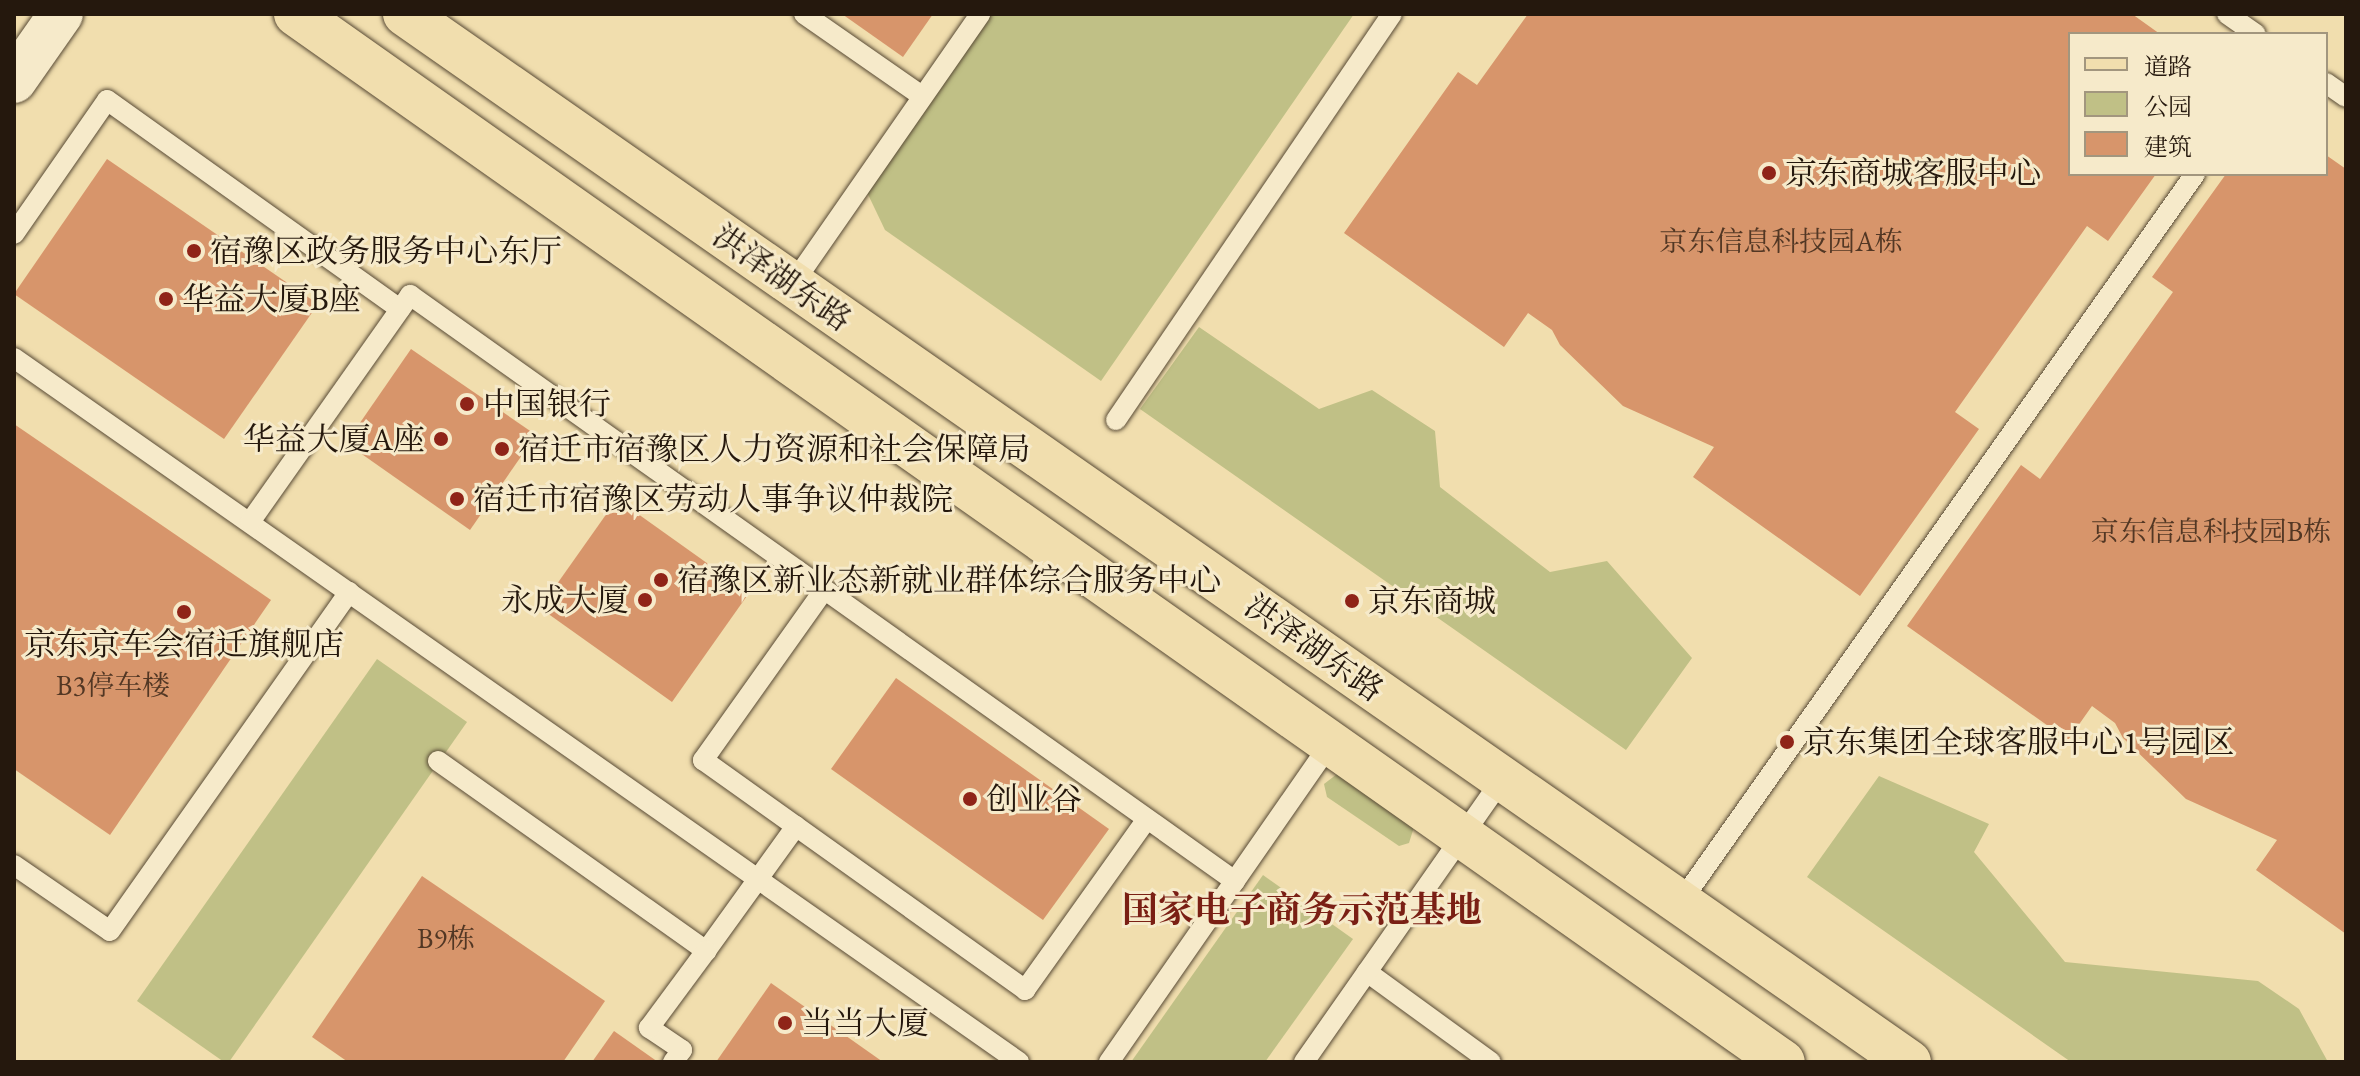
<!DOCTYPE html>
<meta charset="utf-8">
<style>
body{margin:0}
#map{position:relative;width:2360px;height:1076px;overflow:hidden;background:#f1deae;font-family:"EB Garamond","Noto Serif SC",serif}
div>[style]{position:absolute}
.green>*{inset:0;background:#c0c086}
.building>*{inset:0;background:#d7956b}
.roads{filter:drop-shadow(0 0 2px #584a35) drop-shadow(0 0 2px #584a35)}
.lane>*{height:20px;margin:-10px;padding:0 10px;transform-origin:10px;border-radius:10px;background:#f6eaca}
.secondary>*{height:44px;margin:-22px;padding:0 22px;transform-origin:22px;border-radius:22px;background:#f6eaca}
.primary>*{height:44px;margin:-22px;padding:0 22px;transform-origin:22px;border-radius:22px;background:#f1deae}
.dots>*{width:22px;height:22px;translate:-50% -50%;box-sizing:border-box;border:4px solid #f6eaca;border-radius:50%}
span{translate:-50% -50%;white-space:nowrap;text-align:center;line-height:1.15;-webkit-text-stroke:6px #f6eaca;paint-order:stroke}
.number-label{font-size:28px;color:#523724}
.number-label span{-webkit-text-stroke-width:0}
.poi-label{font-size:32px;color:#25180d}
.left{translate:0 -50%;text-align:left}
.right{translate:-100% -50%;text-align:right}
.street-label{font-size:32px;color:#25180d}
.quarter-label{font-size:36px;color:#7a1f14;font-weight:700}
.frame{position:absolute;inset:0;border:16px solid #25180d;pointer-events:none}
.legend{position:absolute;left:2068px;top:32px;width:260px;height:144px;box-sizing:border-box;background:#f6eaca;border:2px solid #a2967e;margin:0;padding:10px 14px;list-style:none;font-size:24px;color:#25180d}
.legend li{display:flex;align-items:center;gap:16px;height:40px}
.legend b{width:40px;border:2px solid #a2967e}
</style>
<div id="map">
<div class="green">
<i style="clip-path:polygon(985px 14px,1354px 14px,1101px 381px,885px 230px,864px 186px)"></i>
<i style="clip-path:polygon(1199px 327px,1319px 409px,1372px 390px,1435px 431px,1440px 487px,1550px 572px,1607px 561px,1692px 658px,1626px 750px,1140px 409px)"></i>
<i style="clip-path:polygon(377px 659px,467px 722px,229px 1062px,224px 1062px,137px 1001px)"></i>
<i style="clip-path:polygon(1337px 774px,1414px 827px,1409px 843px,1399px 846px,1327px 797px,1324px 784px)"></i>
<i style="clip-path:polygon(1879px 776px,1989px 824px,1974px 852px,2065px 962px,2258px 981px,2299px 1009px,2328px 1062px,2071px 1062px,1807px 877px)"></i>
<i style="clip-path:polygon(1263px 875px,1353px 939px,1265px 1062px,1131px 1062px)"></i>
</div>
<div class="building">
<i style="clip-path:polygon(842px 14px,933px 14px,903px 57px)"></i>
<i style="clip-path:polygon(1528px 14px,2132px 14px,2160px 34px,2070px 34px,2070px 174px,2156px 174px,2108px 241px,2087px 226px,1955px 412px,1979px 429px,1860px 596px,1693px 477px,1714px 447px,1623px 406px,1560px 345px,1552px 330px,1528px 313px,1504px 347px,1344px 233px,1458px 72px,1477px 85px)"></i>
<i style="clip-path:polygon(2326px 155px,2346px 169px,2346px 934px,2256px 870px,2277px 840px,2186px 799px,2123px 738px,2115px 723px,2092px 706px,2068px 740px,1907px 626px,2021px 465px,2040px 479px,2173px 292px,2152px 277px,2226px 174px,2326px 174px)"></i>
<i style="clip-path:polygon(107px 159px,318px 304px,224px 439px,14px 294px)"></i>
<i style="clip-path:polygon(411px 349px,536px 435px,470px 530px,346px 443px)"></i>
<i style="clip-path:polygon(14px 424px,271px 600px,110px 835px,14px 769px)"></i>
<i style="clip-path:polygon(617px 499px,749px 593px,672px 702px,540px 608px)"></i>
<i style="clip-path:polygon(896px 678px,1109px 829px,1043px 920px,831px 769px)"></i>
<i style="clip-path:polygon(422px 876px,605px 1001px,563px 1062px,348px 1062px,312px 1037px)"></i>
<i style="clip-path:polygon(771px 983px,883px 1062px,716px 1062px)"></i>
<i style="clip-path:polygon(614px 1031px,658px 1062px,592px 1062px)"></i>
</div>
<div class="roads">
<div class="lane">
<i style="left:804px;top:14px;width:144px;rotate:34.8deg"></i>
<i style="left:2227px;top:14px;width:35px;rotate:35deg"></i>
<i style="left:2326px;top:83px;width:24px;rotate:35deg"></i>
<i style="left:14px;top:234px;width:163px;rotate:-55.2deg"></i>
<i style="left:107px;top:100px;width:360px;rotate:35.5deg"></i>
<i style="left:792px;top:285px;width:330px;rotate:-55.2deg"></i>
<i style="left:14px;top:358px;width:1227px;rotate:35.01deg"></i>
<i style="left:1116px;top:420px;width:491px;rotate:-55.8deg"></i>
<i style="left:250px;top:522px;width:278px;rotate:-54.8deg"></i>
<i style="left:410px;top:295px;width:1012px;rotate:35.39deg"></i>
<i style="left:824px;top:590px;width:209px;rotate:125.4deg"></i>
<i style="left:703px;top:760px;width:396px;rotate:35.5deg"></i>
<i style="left:1025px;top:990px;width:210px;rotate:-54.5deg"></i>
<i style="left:438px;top:761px;width:329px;rotate:35.3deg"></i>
<i style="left:706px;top:951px;width:154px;rotate:-54.2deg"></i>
<i style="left:14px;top:865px;width:116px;rotate:34.5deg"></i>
<i style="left:110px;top:931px;width:415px;rotate:-54.8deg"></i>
<i style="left:1680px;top:903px;width:893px;rotate:-54.76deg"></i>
<i style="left:1367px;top:972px;width:153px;rotate:36deg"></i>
<i style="left:673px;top:1062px;width:15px;rotate:-53deg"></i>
<i style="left:682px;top:1050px;width:40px;rotate:-146deg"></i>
<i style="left:649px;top:1028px;width:96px;rotate:-53.5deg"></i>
<i style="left:1109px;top:1062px;width:389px;rotate:-55.2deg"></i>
<i style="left:1304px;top:1062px;width:345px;rotate:-55deg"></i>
</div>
<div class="secondary">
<i style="left:14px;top:81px;width:82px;rotate:-55deg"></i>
</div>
<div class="primary">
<i style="left:296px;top:14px;width:1819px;rotate:35.18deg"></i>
<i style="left:405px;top:14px;width:1833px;rotate:34.87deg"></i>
</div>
</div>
<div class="dots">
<i style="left:1769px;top:173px;background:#8f2418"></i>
<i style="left:194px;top:251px;background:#8f2418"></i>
<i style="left:166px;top:299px;background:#8f2418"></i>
<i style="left:467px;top:404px;background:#8f2418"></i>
<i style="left:441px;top:439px;background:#8f2418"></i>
<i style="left:502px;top:449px;background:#8f2418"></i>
<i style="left:457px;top:499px;background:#8f2418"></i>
<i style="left:661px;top:580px;background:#8f2418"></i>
<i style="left:645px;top:600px;background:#8f2418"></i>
<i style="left:1352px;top:601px;background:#8f2418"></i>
<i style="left:184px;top:612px;background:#8f2418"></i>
<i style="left:1787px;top:742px;background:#8f2418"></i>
<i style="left:970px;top:799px;background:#8f2418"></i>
<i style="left:785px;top:1023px;background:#8f2418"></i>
</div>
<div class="number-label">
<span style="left:1781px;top:241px">京东信息科技园A栋</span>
<span style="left:2211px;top:531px">京东信息科技园B栋</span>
<span style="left:113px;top:685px">B3停车楼</span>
<span style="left:446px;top:938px">B9栋</span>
</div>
<div class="poi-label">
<span class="left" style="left:1785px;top:173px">京东商城客服中心</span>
<span class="left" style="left:210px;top:251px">宿豫区政务服务中心东厅</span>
<span class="left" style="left:182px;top:299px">华益大厦B座</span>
<span class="left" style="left:483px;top:404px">中国银行</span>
<span class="right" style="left:425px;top:439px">华益大厦A座</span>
<span class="left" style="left:518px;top:449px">宿迁市宿豫区人力资源和社会保障局</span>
<span class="left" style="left:473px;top:499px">宿迁市宿豫区劳动人事争议仲裁院</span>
<span class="left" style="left:677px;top:580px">宿豫区新业态新就业群体综合服务中心</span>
<span class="right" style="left:629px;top:600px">永成大厦</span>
<span class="left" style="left:1368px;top:601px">京东商城</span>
<span style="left:184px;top:644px">京东京车会宿迁旗舰店</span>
<span class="left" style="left:1803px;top:742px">京东集团全球客服中心1号园区</span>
<span class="left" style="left:986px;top:799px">创业谷</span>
<span class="left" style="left:801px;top:1023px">当当大厦</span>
</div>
<div class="street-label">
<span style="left:782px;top:278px;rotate:35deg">洪泽湖东路</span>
<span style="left:1314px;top:648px;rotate:35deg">洪泽湖东路</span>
</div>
<div class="quarter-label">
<span style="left:1302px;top:910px">国家电子商务示范基地</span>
</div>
<div class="frame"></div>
<ul class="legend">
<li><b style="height:10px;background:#f1deae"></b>道路</li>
<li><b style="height:22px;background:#c0c086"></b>公园</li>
<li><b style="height:22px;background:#d7956b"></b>建筑</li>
</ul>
</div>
